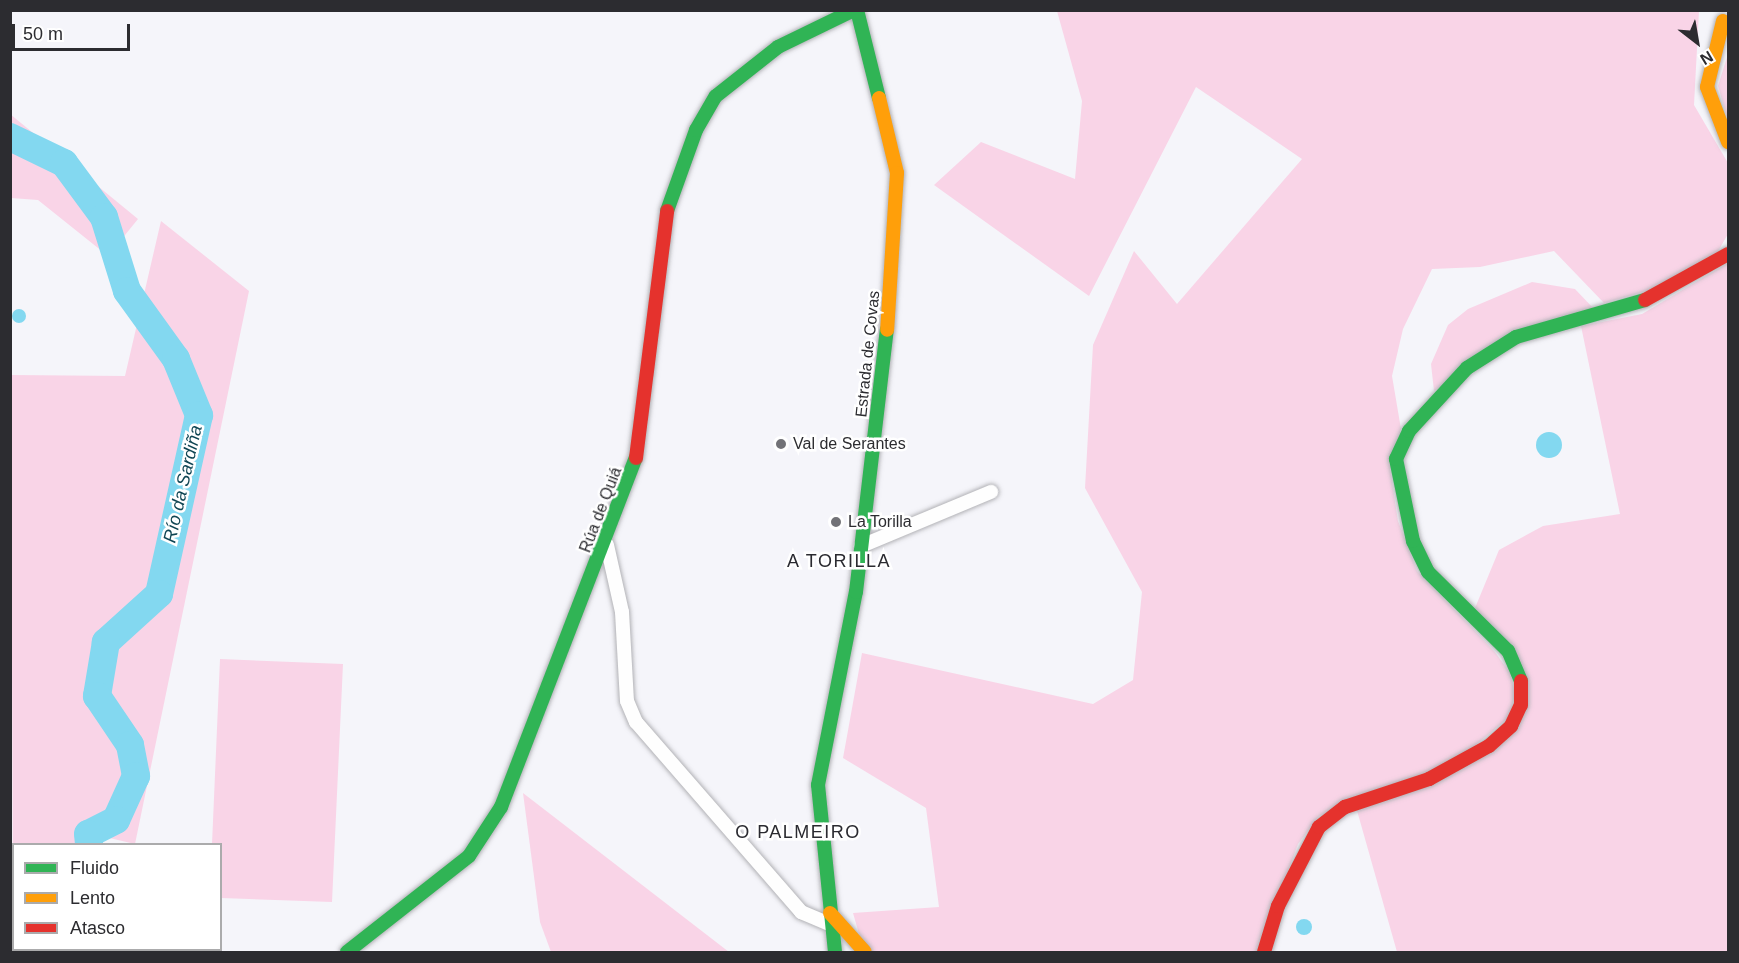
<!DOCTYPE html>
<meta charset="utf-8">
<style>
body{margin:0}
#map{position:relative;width:1739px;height:963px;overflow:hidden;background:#f5f5fa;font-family:Arial,sans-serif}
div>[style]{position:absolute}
.green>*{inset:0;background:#f9d4e7}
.water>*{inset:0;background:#83d8f0}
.round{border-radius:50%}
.river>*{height:28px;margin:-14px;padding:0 14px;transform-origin:14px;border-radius:14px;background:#83d8f0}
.roads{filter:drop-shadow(0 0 2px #b2b2b6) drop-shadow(0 0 2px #b2b2b6)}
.street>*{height:14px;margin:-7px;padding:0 7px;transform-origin:7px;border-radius:7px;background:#fefefe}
.fast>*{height:14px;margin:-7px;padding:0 7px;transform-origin:7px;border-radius:7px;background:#30b455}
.slow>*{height:14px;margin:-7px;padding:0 7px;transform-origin:7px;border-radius:7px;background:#ff9f0a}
.jam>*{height:14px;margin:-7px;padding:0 7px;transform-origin:7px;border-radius:7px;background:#e5322d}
.dots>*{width:16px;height:16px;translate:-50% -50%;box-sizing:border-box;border:3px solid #fff;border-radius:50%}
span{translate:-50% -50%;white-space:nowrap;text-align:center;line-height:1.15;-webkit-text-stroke:5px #fff;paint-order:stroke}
.street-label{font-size:16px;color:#2c2c30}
.poi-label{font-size:16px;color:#2c2c30}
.left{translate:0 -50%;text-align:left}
.water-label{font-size:18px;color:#104654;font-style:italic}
.neighbourhood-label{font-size:18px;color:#2a2a30;letter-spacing:1.5px}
.frame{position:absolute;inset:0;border:12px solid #2c2c30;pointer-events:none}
.legend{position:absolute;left:12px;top:843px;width:210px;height:108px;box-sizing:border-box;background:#fff;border:2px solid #ababac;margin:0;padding:8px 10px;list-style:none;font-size:18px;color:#2c2c30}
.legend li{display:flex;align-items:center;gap:12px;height:30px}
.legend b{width:30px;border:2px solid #ababac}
.north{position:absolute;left:1667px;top:12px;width:60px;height:60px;-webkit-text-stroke:4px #fff;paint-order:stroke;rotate:149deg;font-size:16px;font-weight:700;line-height:24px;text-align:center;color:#2c2c30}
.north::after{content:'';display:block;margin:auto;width:21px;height:27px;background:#2c2c30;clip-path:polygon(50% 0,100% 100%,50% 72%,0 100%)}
.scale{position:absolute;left:12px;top:24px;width:118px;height:27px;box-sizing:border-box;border:3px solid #2c2c30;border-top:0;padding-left:8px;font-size:18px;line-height:21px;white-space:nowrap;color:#2c2c30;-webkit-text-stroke:4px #fff;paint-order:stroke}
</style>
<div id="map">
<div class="green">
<i style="clip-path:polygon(1057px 11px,1699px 11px,1694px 105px,1728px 163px,1728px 234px,1717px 253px,1660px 287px,1604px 303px,1554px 251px,1480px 267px,1432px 269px,1403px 329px,1392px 376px,1401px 429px,1390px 469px,1398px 521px,1417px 571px,1495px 652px,1510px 673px,1515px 695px,1509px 717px,1460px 758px,1319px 816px,1298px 844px,1258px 952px,872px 952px,861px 941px,853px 913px,939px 907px,926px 808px,843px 758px,862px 653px,1093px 704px,1133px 680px,1142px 592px,1085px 488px,1093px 345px,1134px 251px,1177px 304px,1302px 159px,1196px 87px,1089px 296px,934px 185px,981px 142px,1075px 179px,1082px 101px)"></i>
<i style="clip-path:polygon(1728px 54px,1728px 120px,1718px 86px)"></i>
<i style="clip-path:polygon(10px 114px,138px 219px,108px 256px,38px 200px,11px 198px)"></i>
<i style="clip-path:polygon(161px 221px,249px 291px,135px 844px,84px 832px,79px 844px,14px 844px,13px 924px,11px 375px,125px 376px)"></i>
<i style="clip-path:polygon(1728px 263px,1728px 952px,1397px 952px,1356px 807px,1502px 742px,1528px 699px,1475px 608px,1499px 550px,1543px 526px,1620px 514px,1581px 326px,1642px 314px)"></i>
<i style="clip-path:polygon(1532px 282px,1575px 289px,1595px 310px,1545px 321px,1434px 391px,1431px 364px,1448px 325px,1468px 309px)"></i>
<i style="clip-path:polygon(220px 659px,343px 664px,332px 902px,221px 898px,220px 844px,212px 844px)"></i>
<i style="clip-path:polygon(523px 793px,729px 952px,551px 952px,540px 922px)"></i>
</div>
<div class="water">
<i class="round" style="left:12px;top:309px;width:14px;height:14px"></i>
<i class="round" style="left:1536px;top:432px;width:26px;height:26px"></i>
<i class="round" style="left:1296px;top:919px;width:16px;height:16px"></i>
</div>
<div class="river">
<i style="left:10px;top:137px;width:60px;rotate:25.7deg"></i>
<i style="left:64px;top:163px;width:67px;rotate:53.5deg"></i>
<i style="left:104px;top:217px;width:77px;rotate:72.7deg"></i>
<i style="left:127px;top:291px;width:84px;rotate:54.2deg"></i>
<i style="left:176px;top:359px;width:61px;rotate:67.7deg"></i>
<i style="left:199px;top:415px;width:183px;rotate:102.6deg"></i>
<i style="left:159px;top:594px;width:72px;rotate:137.8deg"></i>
<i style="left:106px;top:642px;width:55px;rotate:99.5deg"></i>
<i style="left:97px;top:696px;width:59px;rotate:56deg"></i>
<i style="left:130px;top:745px;width:32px;rotate:79deg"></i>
<i style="left:136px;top:776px;width:48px;rotate:114.4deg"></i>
<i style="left:116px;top:820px;width:31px;rotate:153deg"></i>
<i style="left:88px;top:834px;width:10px;rotate:84deg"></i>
<i style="left:173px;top:950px;width:2px;rotate:63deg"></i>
</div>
<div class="roads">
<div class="street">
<i style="left:607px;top:545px;width:69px;rotate:77.4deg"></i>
<i style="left:622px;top:612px;width:89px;rotate:86.8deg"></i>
<i style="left:627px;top:701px;width:23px;rotate:67deg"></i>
<i style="left:636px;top:722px;width:252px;rotate:49deg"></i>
<i style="left:801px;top:912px;width:34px;rotate:23deg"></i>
<i style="left:861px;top:546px;width:141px;rotate:-22.6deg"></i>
<i style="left:10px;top:933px;width:5px;rotate:37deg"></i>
<i style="left:33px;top:950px;width:6px;rotate:18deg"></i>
</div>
<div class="fast">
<i style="left:857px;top:10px;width:91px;rotate:76deg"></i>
<i style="left:667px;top:211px;width:86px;rotate:-70.3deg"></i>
<i style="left:696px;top:130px;width:39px;rotate:-60deg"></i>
<i style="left:716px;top:96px;width:79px;rotate:-38.3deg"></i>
<i style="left:778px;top:47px;width:85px;rotate:-26deg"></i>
<i style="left:1521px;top:681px;width:33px;rotate:-113deg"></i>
<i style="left:1508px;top:651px;width:112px;rotate:-135.4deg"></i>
<i style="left:1428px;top:572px;width:34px;rotate:-116deg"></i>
<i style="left:1413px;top:541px;width:84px;rotate:-101.7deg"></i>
<i style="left:1396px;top:459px;width:31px;rotate:-65deg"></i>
<i style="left:1409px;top:431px;width:86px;rotate:-47.4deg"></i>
<i style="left:1467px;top:368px;width:58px;rotate:-32.3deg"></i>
<i style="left:1516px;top:337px;width:134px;rotate:-16deg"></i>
<i style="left:347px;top:952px;width:155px;rotate:-38.2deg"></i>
<i style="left:469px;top:856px;width:59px;rotate:-56.9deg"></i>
<i style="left:501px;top:807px;width:374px;rotate:-68.9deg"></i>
<i style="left:835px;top:952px;width:168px;rotate:-95.8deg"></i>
<i style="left:818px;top:785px;width:197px;rotate:-78.9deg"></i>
<i style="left:856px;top:592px;width:264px;rotate:-83.3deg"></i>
</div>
<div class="slow">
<i style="left:1723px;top:21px;width:68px;rotate:103.6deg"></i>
<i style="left:1707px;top:87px;width:59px;rotate:69.1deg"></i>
<i style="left:879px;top:98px;width:77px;rotate:76.5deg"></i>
<i style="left:897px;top:173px;width:157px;rotate:93.6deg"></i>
<i style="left:830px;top:913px;width:52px;rotate:48.1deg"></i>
</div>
<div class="jam">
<i style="left:1645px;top:300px;width:95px;rotate:-29deg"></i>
<i style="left:636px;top:458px;width:249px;rotate:-82.8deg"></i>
<i style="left:1264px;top:952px;width:48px;rotate:-73.1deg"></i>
<i style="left:1278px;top:906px;width:89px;rotate:-62.6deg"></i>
<i style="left:1319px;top:827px;width:33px;rotate:-38deg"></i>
<i style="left:1345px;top:807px;width:89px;rotate:-18.4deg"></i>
<i style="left:1429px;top:779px;width:68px;rotate:-28.8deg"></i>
<i style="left:1489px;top:746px;width:30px;rotate:-42deg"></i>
<i style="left:1511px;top:726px;width:23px;rotate:-65deg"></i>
<i style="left:1521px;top:705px;width:24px;rotate:-90deg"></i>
</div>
</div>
<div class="dots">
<i style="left:781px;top:444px;background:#727277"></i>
<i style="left:836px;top:522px;background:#727277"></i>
</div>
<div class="street-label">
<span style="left:868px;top:354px;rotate:-84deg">Estrada de Covas</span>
<span style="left:601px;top:510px;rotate:-69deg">Rúa de Quiá</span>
</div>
<div class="poi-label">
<span class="left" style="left:793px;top:444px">Val de Serantes</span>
<span class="left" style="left:848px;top:522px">La Torilla</span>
</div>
<div class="water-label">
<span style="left:183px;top:484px;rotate:-77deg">Río da Sardiña</span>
</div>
<div class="neighbourhood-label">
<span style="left:839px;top:561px">A TORILLA</span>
<span style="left:798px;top:832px">O PALMEIRO</span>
</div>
<div class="frame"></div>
<ul class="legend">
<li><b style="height:8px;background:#30b455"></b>Fluido</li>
<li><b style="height:8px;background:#ff9f0a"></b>Lento</li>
<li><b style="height:8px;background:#e5322d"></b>Atasco</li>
</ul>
<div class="north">N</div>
<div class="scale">50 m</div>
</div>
